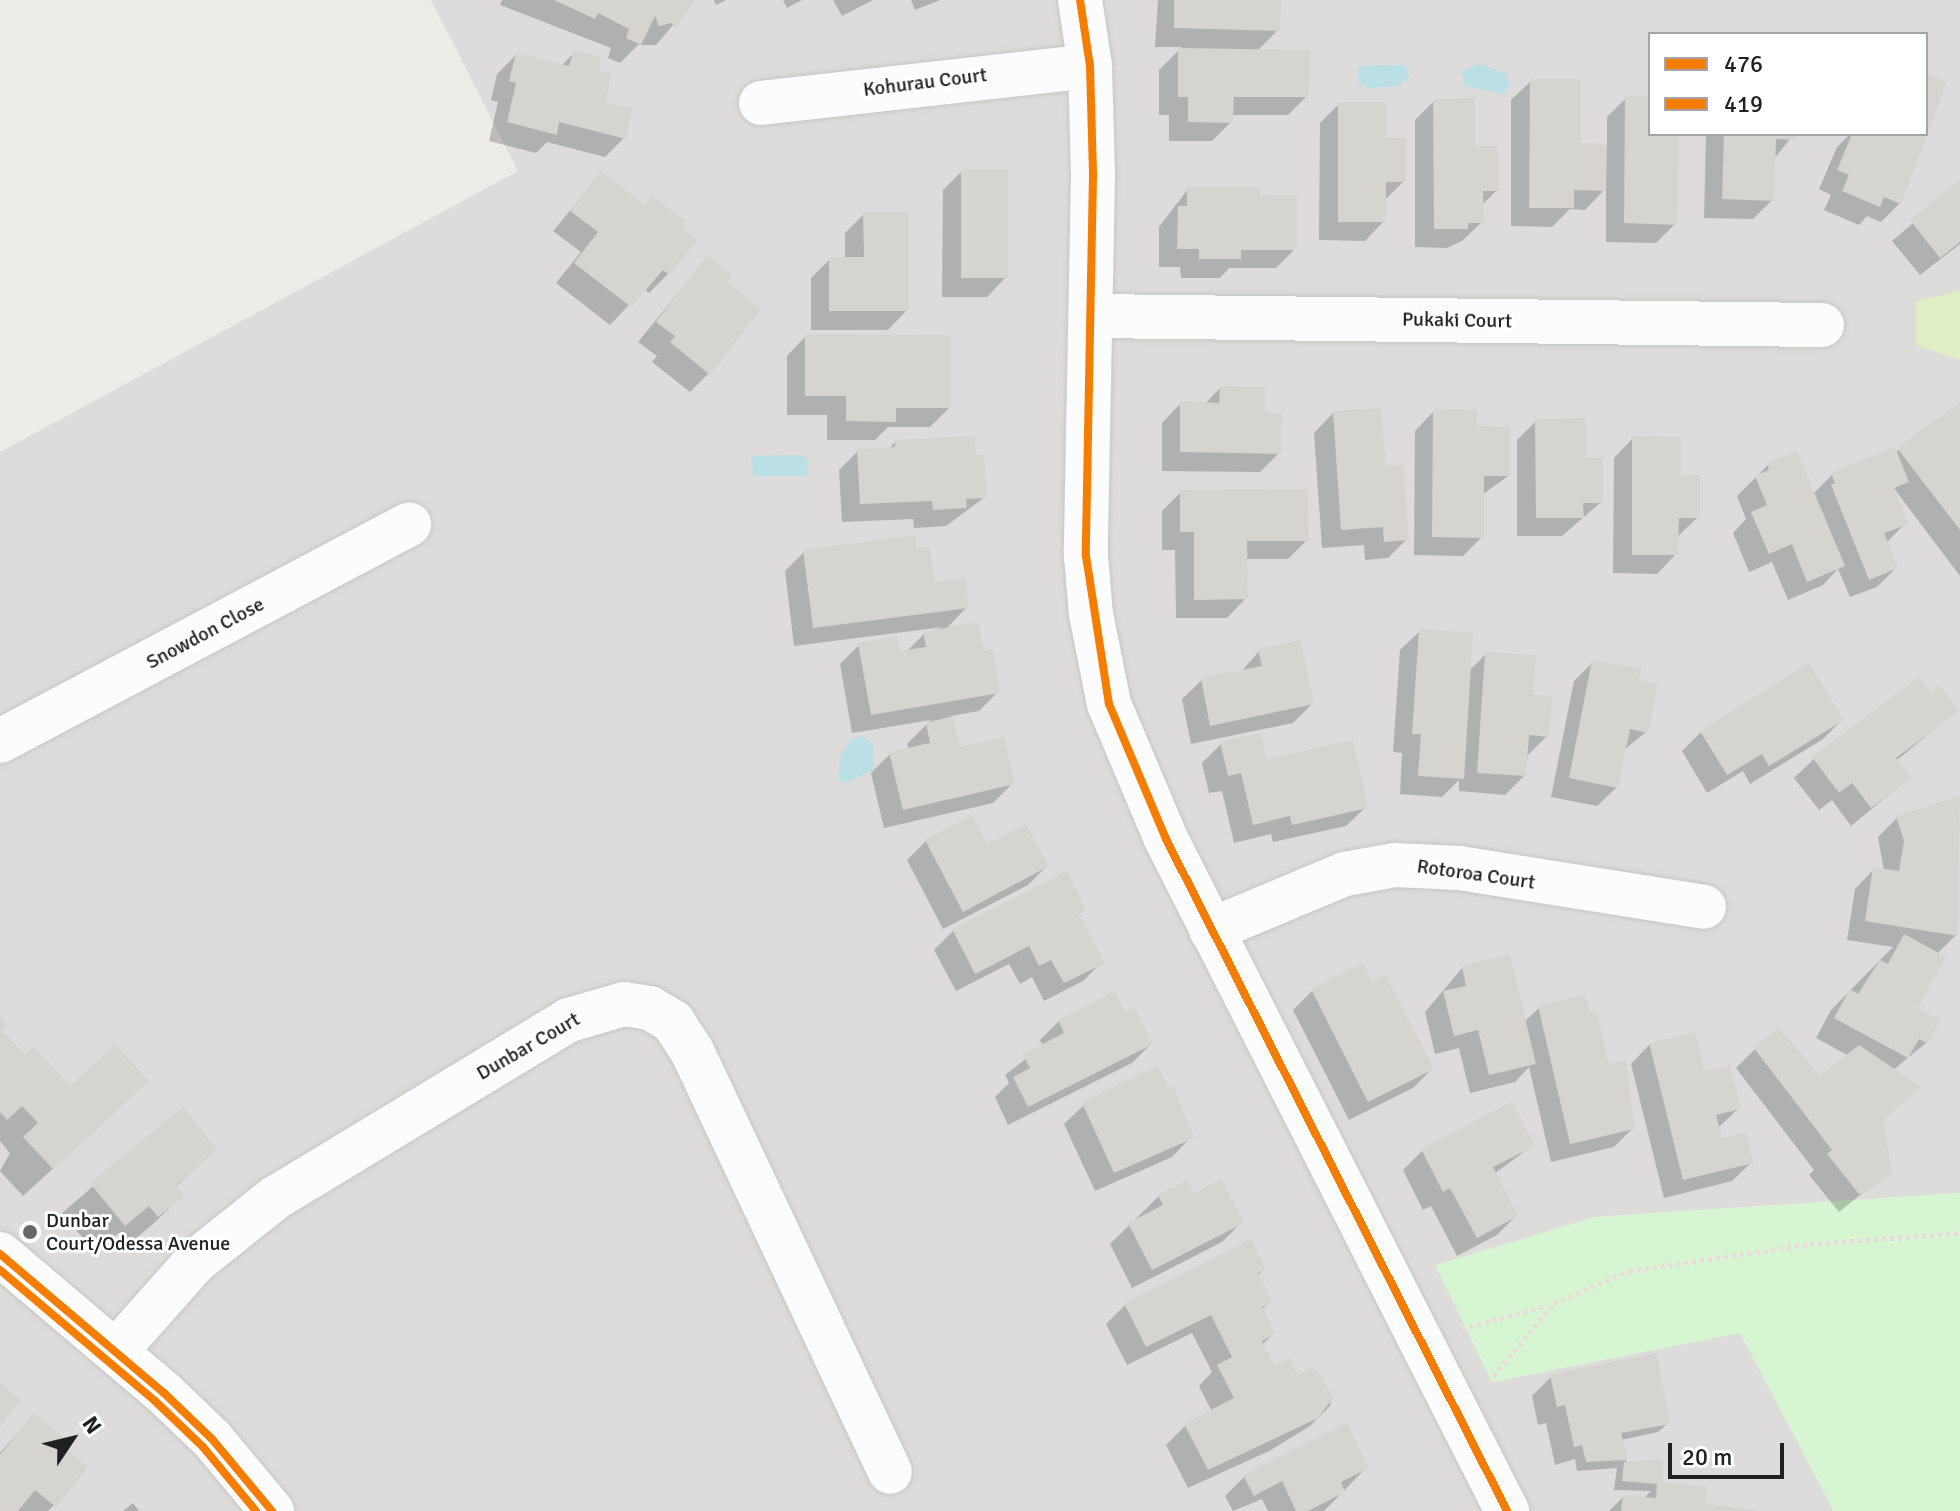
<!DOCTYPE html>
<style>
body{margin:0}
#map{position:relative;width:1960px;height:1511px;overflow:hidden;background:#eeece9;font-family:Signika,sans-serif}
div>[style]{position:absolute}
.residential>*{inset:0;background:#dddcda}
.grass>*{inset:0;background:#dfeec5}
.park>*{inset:0;background:#d6f6d2}
.water>*{inset:0;background:#badfe4}
.shadow>*{inset:0;background:#0003}
.building>*{inset:0;background:#d6d4d1}
.path>*{height:5px;margin-top:-2.5px;transform-origin:0;background:repeating-linear-gradient(90deg,#ecd9d9 0 4px,transparent 0 8px)}
.roads{filter:drop-shadow(0 0 2px #c7c6c5) drop-shadow(0 0 2px #c7c6c5)}
.minor>*{height:44px;margin:-22px;padding:0 22px;transform-origin:22px;border-radius:22px;background:#fcfcfc}
.bus-1>*{height:8px;margin:-4px;padding:0 4px;transform-origin:4px;border-radius:4px;background:#f47d02}
.bus-2>*{height:8px;margin:-4px;padding:0 4px;transform-origin:4px;border-radius:4px;background:#f47d02}
.dots>*{width:22px;height:22px;translate:-50% -50%;box-sizing:border-box;border:4px solid #fff;border-radius:50%}
span{translate:-50% -50%;white-space:nowrap;text-align:center;line-height:1.15;-webkit-text-stroke:6px #fff;paint-order:stroke}
.street-label{font-size:20px;color:#202020}
.poi-label{font-size:20px;color:#202020}
.left{translate:0 -50%;text-align:left}
.legend{position:absolute;left:1648px;top:32px;width:280px;height:104px;box-sizing:border-box;background:#fff;border:2px solid #a6a6a6;margin:0;padding:10px 14px;list-style:none;font-size:24px;color:#202020}
.legend li{display:flex;align-items:center;gap:16px;height:40px}
.legend b{width:40px;border:2px solid #a6a6a6}
.north{position:absolute;left:32px;top:1399px;width:80px;height:80px;-webkit-text-stroke:6px #fff;paint-order:stroke;rotate:55deg;font-size:22px;font-weight:700;line-height:32px;text-align:center;color:#202020}
.north::after{content:'';display:block;margin:auto;width:28px;height:36px;background:#202020;clip-path:polygon(50% 0,100% 100%,50% 72%,0 100%)}
.scale{position:absolute;left:1668px;top:1443px;width:116px;height:36px;box-sizing:border-box;border:4px solid #202020;border-top:0;padding-left:10px;font-size:24px;line-height:28px;white-space:nowrap;color:#202020;-webkit-text-stroke:6px #fff;paint-order:stroke}
</style>
<div id="map">
<div class="residential">
<i style="clip-path:polygon(evenodd,431px 0,1960px 0,1960px 291px,1916px 302px,1917px 345px,1960px 360px,1960px 1193px,1595px 1217px,1493px 1382px,1740px 1332px,1834px 1511px,0 1511px,0 452px,518px 171px,431px 0,1650px 34px,1926px 34px,1926px 134px,1650px 134px,1650px 34px)"></i>
</div>
<div class="grass">
<i style="clip-path:polygon(1960px 291px,1960px 360px,1916px 345px,1916px 301px)"></i>
</div>
<div class="park">
<i style="clip-path:polygon(1960px 1193px,1960px 1511px,1834px 1511px,1740px 1333px,1492px 1382px,1435px 1265px,1595px 1217px)"></i>
</div>
<div class="water">
<i style="clip-path:polygon(1480px 64px,1505px 73px,1510px 83px,1504px 94px,1464px 86px,1462px 71px)"></i>
<i style="clip-path:polygon(1406px 65px,1409px 77px,1398px 86px,1368px 88px,1358px 82px,1359px 66px)"></i>
<i style="clip-path:polygon(802px 455px,808px 460px,807px 476px,753px 476px,751px 456px)"></i>
<i style="clip-path:polygon(861px 736px,873px 744px,874px 770px,844px 784px,838px 777px,840px 757px,850px 741px)"></i>
</div>
<div class="shadow">
<i style="clip-path:polygon(502px 0,694px 0,656px 45px,638px 45px,620px 63px,608px 58px,611px 48px,500px 5px)"></i>
<i style="clip-path:polygon(714px 0,726px 0,716px 5px)"></i>
<i style="clip-path:polygon(783px 0,802px 0,787px 8px)"></i>
<i style="clip-path:polygon(833px 0,873px 0,842px 16px)"></i>
<i style="clip-path:polygon(911px 0,940px 0,915px 10px)"></i>
<i style="clip-path:polygon(1158px 0,1279px 0,1278px 30px,1257px 51px,1307px 96px,1288px 115px,1231px 115px,1231px 122px,1212px 141px,1169px 141px,1169px 115px,1159px 115px,1159px 70px,1182px 47px,1155px 47px)"></i>
<i style="clip-path:polygon(575px 52px,596px 73px,603px 105px,624px 138px,605px 157px,547px 142px,536px 153px,489px 141px,498px 102px,491px 100px,497px 74px,516px 55px,561px 66px)"></i>
<i style="clip-path:polygon(1531px 81px,1579px 145px,1607px 146px,1607px 117px,1626px 98px,1650px 98px,1650px 134px,1677px 134px,1675px 224px,1656px 243px,1606px 242px,1606px 188px,1585px 210px,1570px 209px,1552px 227px,1511px 226px,1511px 100px)"></i>
<i style="clip-path:polygon(1434px 101px,1473px 148px,1497px 190px,1482px 205px,1482px 222px,1462px 241px,1447px 248px,1415px 247px,1415px 120px)"></i>
<i style="clip-path:polygon(1339px 104px,1384px 140px,1404px 181px,1384px 201px,1384px 221px,1365px 241px,1319px 240px,1320px 123px)"></i>
<i style="clip-path:polygon(1706px 134px,1794px 134px,1774px 159px,1772px 200px,1753px 219px,1704px 218px)"></i>
<i style="clip-path:polygon(1850px 134px,1926px 134px,1900px 203px,1881px 222px,1867px 216px,1859px 225px,1824px 210px,1831px 195px,1819px 189px,1837px 147px)"></i>
<i style="clip-path:polygon(962px 171px,1006px 277px,987px 297px,942px 297px,943px 190px)"></i>
<i style="clip-path:polygon(602px 173px,668px 274px,649px 293px,644px 289px,610px 325px,556px 283px,581px 252px,553px 231px)"></i>
<i style="clip-path:polygon(1960px 183px,1960px 244px,1920px 275px,1892px 241px)"></i>
<i style="clip-path:polygon(1188px 189px,1258px 198px,1295px 249px,1276px 268px,1229px 268px,1220px 278px,1181px 278px,1180px 267px,1159px 267px,1159px 227px)"></i>
<i style="clip-path:polygon(864px 214px,907px 310px,888px 330px,811px 330px,811px 278px,830px 259px,845px 259px,845px 233px)"></i>
<i style="clip-path:polygon(707px 258px,724px 282px,709px 373px,690px 392px,652px 362px,657px 356px,638px 342px)"></i>
<i style="clip-path:polygon(806px 336px,949px 408px,930px 427px,888px 427px,875px 440px,827px 440px,827px 415px,787px 415px,787px 356px)"></i>
<i style="clip-path:polygon(1220px 388px,1263px 415px,1279px 453px,1260px 472px,1162px 471px,1162px 423px,1181px 403px,1205px 404px)"></i>
<i style="clip-path:polygon(1960px 404px,1960px 576px,1893px 487px,1906px 523px,1887px 542px,1896px 568px,1877px 587px,1850px 597px,1838px 569px,1823px 585px,1788px 600px,1772px 562px,1749px 572px,1733px 533px,1746px 519px,1737px 496px,1768px 465px,1813px 494px,1832px 475px,1895px 453px)"></i>
<i style="clip-path:polygon(1434px 411px,1475px 428px,1508px 476px,1482px 495px,1482px 537px,1463px 556px,1414px 555px,1415px 431px)"></i>
<i style="clip-path:polygon(1333px 413px,1384px 469px,1407px 539px,1388px 558px,1365px 560px,1364px 545px,1322px 548px,1314px 433px)"></i>
<i style="clip-path:polygon(1536px 421px,1584px 460px,1601px 502px,1562px 536px,1517px 536px,1517px 440px)"></i>
<i style="clip-path:polygon(1633px 438px,1679px 477px,1698px 517px,1677px 537px,1676px 554px,1657px 574px,1613px 573px,1614px 458px)"></i>
<i style="clip-path:polygon(895px 442px,974px 457px,985px 497px,946px 526px,914px 528px,913px 519px,842px 522px,839px 470px,858px 451px,889px 449px)"></i>
<i style="clip-path:polygon(1181px 492px,1307px 540px,1288px 559px,1246px 559px,1246px 598px,1227px 618px,1176px 618px,1175px 550px,1162px 550px,1162px 511px)"></i>
<i style="clip-path:polygon(915px 550px,933px 584px,967px 607px,944px 631px,982px 654px,998px 692px,979px 711px,951px 716px,959px 750px,1012px 784px,993px 803px,884px 828px,871px 773px,890px 754px,909px 750px,907px 744px,931px 720px,852px 733px,840px 664px,859px 645px,906px 652px,924px 634px,943px 627px,794px 646px,785px 571px,804px 552px)"></i>
<i style="clip-path:polygon(1420px 631px,1469px 671px,1486px 654px,1531px 696px,1547px 736px,1528px 755px,1525px 775px,1505px 795px,1459px 791px,1459px 780px,1442px 797px,1400px 794px,1402px 753px,1393px 752px,1400px 650px)"></i>
<i style="clip-path:polygon(1259px 651px,1312px 704px,1293px 723px,1191px 744px,1182px 699px,1202px 680px,1241px 672px)"></i>
<i style="clip-path:polygon(1593px 662px,1637px 682px,1646px 732px,1624px 750px,1617px 787px,1597px 806px,1551px 797px,1574px 681px)"></i>
<i style="clip-path:polygon(1930px 695px,1957px 710px,1896px 761px,1909px 778px,1851px 826px,1832px 800px,1819px 810px,1794px 778px,1814px 759px)"></i>
<i style="clip-path:polygon(1842px 720px,1823px 739px,1750px 784px,1743px 771px,1707px 793px,1682px 751px,1701px 732px)"></i>
<i style="clip-path:polygon(1221px 744px,1265px 762px,1366px 807px,1346px 826px,1273px 842px,1271px 834px,1234px 843px,1222px 791px,1209px 793px,1202px 763px)"></i>
<i style="clip-path:polygon(1959px 799px,1956px 935px,1937px 954px,1915px 1009px,1926px 1043px,1893px 1070px,1918px 1087px,1881px 1122px,1890px 1171px,1839px 1212px,1809px 1175px,1814px 1170px,1736px 1068px,1755px 1049px,1820px 1079px,1849px 1056px,1816px 1038px,1831px 1010px,1893px 947px,1847px 940px,1855px 889px,1874px 869px,1884px 871px,1878px 837px,1897px 818px)"></i>
<i style="clip-path:polygon(926px 841px,1047px 866px,1028px 885px,943px 929px,907px 860px)"></i>
<i style="clip-path:polygon(1084px 909px,1078px 915px,1102px 962px,1083px 981px,1044px 1001px,1032px 977px,1020px 984px,1009px 964px,956px 991px,934px 950px,953px 931px)"></i>
<i style="clip-path:polygon(1463px 967px,1524px 1022px,1539px 1008px,1608px 1067px,1624px 1063px,1633px 1128px,1614px 1147px,1551px 1162px,1529px 1067px,1515px 1082px,1470px 1093px,1459px 1048px,1435px 1054px,1425px 1012px)"></i>
<i style="clip-path:polygon(1371px 985px,1432px 1069px,1413px 1088px,1349px 1120px,1293px 1010px,1312px 991px)"></i>
<i style="clip-path:polygon(1124px 1015px,1151px 1044px,1132px 1063px,1008px 1125px,995px 1097px,1009px 1083px,1005px 1075px,1043px 1046px,1040px 1040px,1059px 1021px)"></i>
<i style="clip-path:polygon(0 1031px,25px 1058px,70px 1089px,118px 1109px,23px 1196px,0 1171px,10px 1153px,0 1141px)"></i>
<i style="clip-path:polygon(1650px 1044px,1704px 1073px,1739px 1108px,1718px 1128px,1721px 1140px,1752px 1162px,1732px 1181px,1664px 1198px,1631px 1064px)"></i>
<i style="clip-path:polygon(1084px 1105px,1191px 1137px,1172px 1157px,1095px 1191px,1064px 1124px)"></i>
<i style="clip-path:polygon(182px 1110px,215px 1150px,175px 1187px,182px 1196px,153px 1224px,129px 1244px,119px 1233px,95px 1253px,62px 1213px)"></i>
<i style="clip-path:polygon(1533px 1145px,1494px 1174px,1516px 1216px,1497px 1235px,1457px 1256px,1431px 1206px,1423px 1210px,1403px 1170px,1422px 1151px)"></i>
<i style="clip-path:polygon(1159px 1196px,1193px 1196px,1241px 1223px,1222px 1242px,1132px 1288px,1110px 1244px)"></i>
<i style="clip-path:polygon(1264px 1269px,1257px 1276px,1270px 1302px,1261px 1310px,1273px 1334px,1262px 1345px,1274px 1369px,1331px 1399px,1330px 1406px,1310px 1426px,1269px 1451px,1188px 1488px,1166px 1445px,1185px 1426px,1212px 1412px,1199px 1386px,1212px 1372px,1192px 1333px,1127px 1365px,1106px 1324px,1125px 1305px)"></i>
<i style="clip-path:polygon(1551px 1377px,1668px 1423px,1658px 1432px,1621px 1440px,1627px 1463px,1703px 1504px,1756px 1511px,1609px 1511px,1623px 1497px,1643px 1499px,1651px 1491px,1614px 1490px,1617px 1468px,1577px 1471px,1575px 1459px,1555px 1465px,1546px 1423px,1538px 1425px,1532px 1396px)"></i>
<i style="clip-path:polygon(34px 1415px,65px 1451px,54px 1505px,48px 1511px,0 1511px,0 1453px)"></i>
<i style="clip-path:polygon(1367px 1467px,1324px 1511px,1268px 1511px,1262px 1499px,1233px 1511px,1225px 1496px,1244px 1477px)"></i>
<i style="clip-path:polygon(133px 1503px,139px 1511px,123px 1511px)"></i>
</div>
<div class="building">
<i style="clip-path:polygon(554px 0,695px 0,676px 28px,672px 23px,659px 26px,655px 16px,641px 45px,626px 38px,629px 29px,598px 13px,595px 19px)"></i>
<i style="clip-path:polygon(1174px 0,1281px 0,1280px 31px,1174px 28px)"></i>
<i style="clip-path:polygon(1178px 48px,1310px 50px,1309px 97px,1234px 97px,1233px 123px,1188px 122px,1188px 97px,1178px 97px)"></i>
<i style="clip-path:polygon(574px 50px,601px 57px,599px 72px,611px 74px,606px 103px,632px 108px,626px 139px,559px 122px,557px 135px,507px 122px,516px 83px,509px 81px,516px 53px,569px 66px)"></i>
<i style="clip-path:polygon(1926px 73px,1947px 82px,1901px 204px,1884px 197px,1880px 207px,1842px 191px,1849px 175px,1837px 170px,1852px 134px,1926px 134px)"></i>
<i style="clip-path:polygon(1530px 79px,1581px 79px,1581px 143px,1607px 144px,1606px 191px,1574px 190px,1574px 208px,1529px 208px)"></i>
<i style="clip-path:polygon(1625px 96px,1650px 96px,1650px 134px,1679px 134px,1677px 225px,1624px 223px)"></i>
<i style="clip-path:polygon(1475px 98px,1475px 146px,1498px 146px,1499px 191px,1483px 191px,1484px 223px,1468px 223px,1468px 229px,1434px 229px,1433px 99px)"></i>
<i style="clip-path:polygon(1338px 102px,1386px 102px,1386px 138px,1406px 138px,1406px 182px,1386px 182px,1386px 222px,1338px 222px)"></i>
<i style="clip-path:polygon(1724px 134px,1796px 134px,1796px 140px,1776px 139px,1774px 201px,1722px 199px)"></i>
<i style="clip-path:polygon(961px 169px,1008px 169px,1008px 278px,961px 278px)"></i>
<i style="clip-path:polygon(601px 171px,645px 205px,652px 196px,686px 222px,682px 228px,697px 240px,670px 275px,663px 270px,631px 307px,574px 263px,598px 232px,570px 211px)"></i>
<i style="clip-path:polygon(1960px 180px,1960px 242px,1940px 258px,1910px 220px)"></i>
<i style="clip-path:polygon(1187px 187px,1261px 187px,1260px 196px,1297px 195px,1297px 250px,1241px 250px,1241px 259px,1199px 259px,1199px 249px,1177px 249px,1178px 206px,1187px 206px)"></i>
<i style="clip-path:polygon(863px 212px,909px 212px,909px 311px,829px 311px,829px 257px,864px 257px)"></i>
<i style="clip-path:polygon(707px 255px,732px 275px,727px 282px,761px 309px,710px 375px,670px 342px,675px 336px,656px 322px)"></i>
<i style="clip-path:polygon(805px 334px,951px 335px,951px 408px,896px 408px,896px 422px,846px 421px,846px 396px,805px 396px)"></i>
<i style="clip-path:polygon(1220px 386px,1265px 387px,1265px 413px,1282px 413px,1281px 454px,1180px 452px,1180px 401px,1219px 403px)"></i>
<i style="clip-path:polygon(1960px 402px,1960px 530px,1897px 448px)"></i>
<i style="clip-path:polygon(1381px 408px,1386px 467px,1403px 465px,1409px 540px,1384px 542px,1383px 527px,1341px 530px,1333px 411px)"></i>
<i style="clip-path:polygon(1433px 409px,1477px 410px,1477px 426px,1510px 427px,1510px 476px,1484px 476px,1484px 538px,1432px 537px)"></i>
<i style="clip-path:polygon(1586px 418px,1586px 458px,1603px 458px,1603px 503px,1583px 503px,1584px 518px,1536px 518px,1535px 419px)"></i>
<i style="clip-path:polygon(975px 436px,976px 455px,984px 454px,987px 498px,966px 499px,967px 508px,933px 510px,932px 501px,860px 504px,857px 449px,895px 447px,895px 440px)"></i>
<i style="clip-path:polygon(1632px 436px,1681px 437px,1681px 475px,1700px 475px,1700px 518px,1679px 518px,1678px 555px,1632px 555px)"></i>
<i style="clip-path:polygon(1895px 447px,1909px 482px,1894px 488px,1909px 524px,1884px 533px,1898px 568px,1869px 580px,1831px 485px,1835px 483px,1831px 473px)"></i>
<i style="clip-path:polygon(1797px 451px,1845px 566px,1807px 582px,1792px 544px,1769px 554px,1751px 512px,1767px 505px,1755px 476px,1769px 470px,1767px 463px)"></i>
<i style="clip-path:polygon(1308px 489px,1309px 541px,1247px 541px,1248px 599px,1194px 600px,1194px 532px,1180px 532px,1180px 490px)"></i>
<i style="clip-path:polygon(916px 535px,917px 548px,930px 547px,935px 582px,965px 578px,969px 608px,813px 628px,803px 550px)"></i>
<i style="clip-path:polygon(978px 622px,984px 651px,993px 649px,1000px 693px,871px 715px,858px 643px,897px 636px,900px 651px,926px 647px,923px 632px)"></i>
<i style="clip-path:polygon(1419px 629px,1473px 633px,1464px 779px,1418px 776px,1421px 734px,1412px 734px)"></i>
<i style="clip-path:polygon(1301px 640px,1314px 704px,1210px 726px,1201px 678px,1262px 666px,1258px 649px)"></i>
<i style="clip-path:polygon(1485px 652px,1536px 655px,1533px 695px,1552px 696px,1549px 737px,1529px 735px,1526px 776px,1477px 773px)"></i>
<i style="clip-path:polygon(1592px 660px,1642px 669px,1639px 680px,1658px 684px,1648px 733px,1630px 729px,1618px 788px,1569px 778px)"></i>
<i style="clip-path:polygon(1809px 663px,1844px 720px,1769px 766px,1762px 754px,1727px 775px,1700px 731px)"></i>
<i style="clip-path:polygon(1919px 677px,1931px 692px,1940px 685px,1959px 711px,1896px 758px,1911px 778px,1871px 808px,1852px 783px,1839px 793px,1812px 757px)"></i>
<i style="clip-path:polygon(953px 716px,960px 747px,1004px 737px,1015px 784px,903px 810px,889px 752px,930px 743px,926px 723px)"></i>
<i style="clip-path:polygon(1261px 733px,1267px 759px,1353px 740px,1368px 808px,1292px 825px,1290px 816px,1253px 825px,1241px 773px,1228px 776px,1220px 742px)"></i>
<i style="clip-path:polygon(1960px 796px,1958px 936px,1865px 921px,1873px 867px,1899px 871px,1904px 841px,1896px 816px)"></i>
<i style="clip-path:polygon(972px 815px,987px 844px,1026px 824px,1049px 866px,963px 912px,925px 840px)"></i>
<i style="clip-path:polygon(1067px 871px,1086px 909px,1079px 913px,1105px 963px,1064px 983px,1051px 960px,1039px 966px,1029px 946px,975px 974px,952px 929px)"></i>
<i style="clip-path:polygon(1904px 934px,1946px 957px,1918px 1008px,1941px 1020px,1928px 1044px,1919px 1039px,1908px 1058px,1834px 1018px,1850px 989px,1858px 994px,1880px 960px,1888px 964px)"></i>
<i style="clip-path:polygon(1510px 954px,1536px 1064px,1489px 1075px,1478px 1030px,1454px 1036px,1443px 991px,1466px 986px,1462px 966px)"></i>
<i style="clip-path:polygon(1363px 963px,1372px 982px,1386px 975px,1434px 1069px,1368px 1102px,1311px 989px)"></i>
<i style="clip-path:polygon(1115px 991px,1125px 1012px,1135px 1008px,1153px 1044px,1028px 1107px,1013px 1077px,1030px 1068px,1023px 1054px,1064px 1033px,1058px 1020px)"></i>
<i style="clip-path:polygon(1585px 994px,1590px 1013px,1597px 1012px,1609px 1064px,1626px 1060px,1635px 1129px,1570px 1144px,1538px 1006px)"></i>
<i style="clip-path:polygon(0 1017px,7px 1025px,1px 1029px,25px 1055px,34px 1047px,70px 1086px,115px 1044px,149px 1081px,53px 1169px,23px 1137px,38px 1123px,22px 1106px,7px 1120px,0 1112px)"></i>
<i style="clip-path:polygon(1779px 1028px,1820px 1076px,1859px 1045px,1921px 1087px,1883px 1120px,1892px 1172px,1867px 1192px,1859px 1194px,1827px 1154px,1832px 1150px,1753px 1047px)"></i>
<i style="clip-path:polygon(1695px 1032px,1705px 1071px,1730px 1066px,1741px 1109px,1716px 1115px,1722px 1138px,1746px 1132px,1754px 1163px,1683px 1180px,1649px 1043px)"></i>
<i style="clip-path:polygon(1157px 1066px,1168px 1087px,1173px 1085px,1194px 1138px,1114px 1173px,1082px 1103px)"></i>
<i style="clip-path:polygon(1512px 1102px,1535px 1146px,1493px 1167px,1518px 1216px,1477px 1238px,1450px 1188px,1443px 1192px,1421px 1149px)"></i>
<i style="clip-path:polygon(183px 1107px,217px 1150px,176px 1185px,184px 1196px,158px 1217px,149px 1206px,125px 1226px,90px 1183px)"></i>
<i style="clip-path:polygon(1221px 1179px,1244px 1223px,1152px 1270px,1128px 1223px,1163px 1205px,1158px 1195px,1187px 1180px,1194px 1193px)"></i>
<i style="clip-path:polygon(1251px 1239px,1266px 1269px,1258px 1273px,1272px 1302px,1262px 1307px,1275px 1334px,1262px 1341px,1275px 1366px,1290px 1358px,1298px 1375px,1311px 1368px,1319px 1372px,1333px 1398px,1318px 1418px,1208px 1470px,1184px 1424px,1234px 1398px,1217px 1365px,1232px 1357px,1211px 1315px,1146px 1347px,1124px 1303px)"></i>
<i style="clip-path:polygon(1657px 1353px,1670px 1424px,1621px 1433px,1628px 1460px,1586px 1462px,1582px 1445px,1574px 1447px,1565px 1405px,1557px 1407px,1550px 1375px)"></i>
<i style="clip-path:polygon(0 1383px,21px 1400px,0 1426px)"></i>
<i style="clip-path:polygon(34px 1413px,72px 1445px,68px 1451px,88px 1467px,56px 1507px,35px 1490px,18px 1511px,0 1511px,0 1455px)"></i>
<i style="clip-path:polygon(1347px 1423px,1369px 1468px,1341px 1482px,1345px 1492px,1308px 1511px,1296px 1511px,1282px 1481px,1254px 1496px,1243px 1475px)"></i>
<i style="clip-path:polygon(1663px 1459px,1662px 1482px,1707px 1487px,1705px 1503px,1758px 1511px,1621px 1511px,1623px 1495px,1656px 1498px,1657px 1484px,1622px 1481px,1624px 1462px)"></i>
</div>
<div class="path">
<i style="left:1462px;top:1329px;width:89px;rotate:-15.6deg"></i>
<i style="left:1488px;top:1382px;width:103px;rotate:-50.1deg"></i>
<i style="left:1554px;top:1303px;width:82px;rotate:-23.1deg"></i>
<i style="left:1629px;top:1271px;width:183px;rotate:-8.5deg"></i>
<i style="left:1810px;top:1244px;width:150px;rotate:-4.2deg"></i>
</div>
<div class="roads">
<div class="minor">
<i style="left:1080px;top:0;width:67px;rotate:81.4deg"></i>
<i style="left:1090px;top:66px;width:109px;rotate:88.4deg"></i>
<i style="left:1093px;top:175px;width:381px;rotate:91.1deg"></i>
<i style="left:1086px;top:556px;width:58px;rotate:85.1deg"></i>
<i style="left:1091px;top:614px;width:92px;rotate:78.7deg"></i>
<i style="left:1109px;top:704px;width:147px;rotate:67.1deg"></i>
<i style="left:1166px;top:839px;width:754px;rotate:63.09deg"></i>
<i style="left:761px;top:103px;width:331px;rotate:-6.4deg"></i>
<i style="left:1093px;top:316px;width:729px;rotate:0.71deg"></i>
<i style="left:0;top:741px;width:463px;rotate:-27.9deg"></i>
<i style="left:1211px;top:930px;width:145px;rotate:-22.7deg"></i>
<i style="left:1345px;top:874px;width:51px;rotate:-10.2deg"></i>
<i style="left:1395px;top:865px;width:64px;rotate:2.7deg"></i>
<i style="left:1459px;top:868px;width:248px;rotate:9deg"></i>
<i style="left:0;top:1254px;width:214px;rotate:40.3deg"></i>
<i style="left:163px;top:1392px;width:68px;rotate:43.8deg"></i>
<i style="left:212px;top:1439px;width:94px;rotate:50.2deg"></i>
<i style="left:116px;top:1351px;width:120px;rotate:-48.4deg"></i>
<i style="left:196px;top:1261px;width:101px;rotate:-38.6deg"></i>
<i style="left:275px;top:1198px;width:344px;rotate:-31.2deg"></i>
<i style="left:569px;top:1020px;width:57px;rotate:-16.2deg"></i>
<i style="left:624px;top:1004px;width:26px;rotate:9deg"></i>
<i style="left:650px;top:1008px;width:27px;rotate:31deg"></i>
<i style="left:673px;top:1022px;width:35px;rotate:57deg"></i>
<i style="left:692px;top:1051px;width:465px;rotate:64.8deg"></i>
</div>
</div>
<div class="bus-1">
<i style="left:1080px;top:0;width:67px;rotate:81.4deg"></i>
<i style="left:1090px;top:66px;width:109px;rotate:88.4deg"></i>
<i style="left:1093px;top:175px;width:381px;rotate:91.1deg"></i>
<i style="left:1086px;top:556px;width:150px;rotate:81.2deg"></i>
<i style="left:1109px;top:704px;width:147px;rotate:67.1deg"></i>
<i style="left:1166px;top:839px;width:754px;rotate:63.09deg"></i>
<i style="left:0;top:1254px;width:214px;rotate:40.3deg"></i>
<i style="left:163px;top:1392px;width:68px;rotate:43.8deg"></i>
<i style="left:212px;top:1439px;width:94px;rotate:50.2deg"></i>
</div>
<div class="bus-2">
<i style="left:0;top:1270px;width:203px;rotate:40.2deg"></i>
<i style="left:155px;top:1401px;width:66px;rotate:43.8deg"></i>
<i style="left:203px;top:1447px;width:83px;rotate:50.4deg"></i>
</div>
<div class="dots">
<i style="left:30px;top:1232px;background:#686766"></i>
</div>
<div class="street-label">
<span style="left:925px;top:82px;rotate:-7deg">Kohurau Court</span>
<span style="left:1457px;top:320px;rotate:1deg">Pukaki Court</span>
<span style="left:205px;top:633px;rotate:-28deg">Snowdon Close</span>
<span style="left:1476px;top:874px;rotate:8deg">Rotoroa Court</span>
<span style="left:528px;top:1046px;rotate:-30deg">Dunbar Court</span>
</div>
<div class="poi-label">
<span class="left" style="left:46px;top:1232px">Dunbar<br>Court/Odessa Avenue</span>
</div>
<ul class="legend">
<li><b style="height:10px;background:#f47d02"></b>476</li>
<li><b style="height:10px;background:#f47d02"></b>419</li>
</ul>
<div class="north">N</div>
<div class="scale">20 m</div>
</div>
